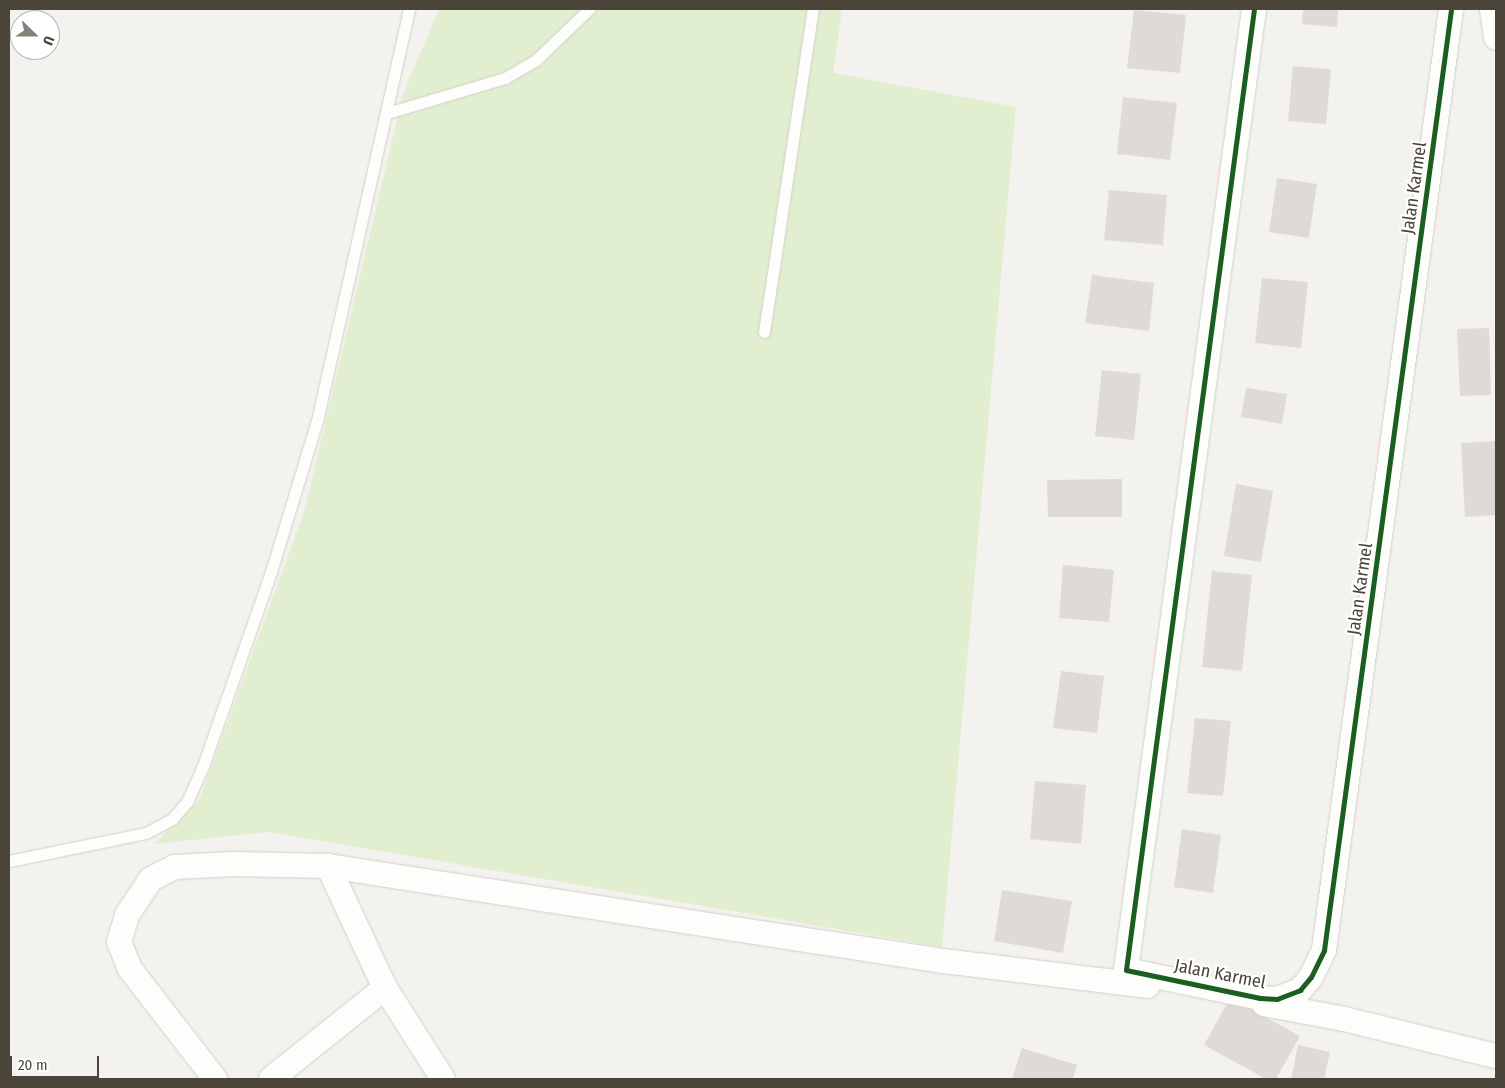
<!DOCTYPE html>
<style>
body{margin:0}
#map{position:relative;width:1505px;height:1088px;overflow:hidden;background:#f4f2ee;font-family:"Fira Sans Condensed",sans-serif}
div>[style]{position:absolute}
.green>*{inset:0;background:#e1eecf}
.building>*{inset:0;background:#dedbd6}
.roads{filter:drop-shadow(0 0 1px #d2d0cb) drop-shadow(0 0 1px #d2d0cb)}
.service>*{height:11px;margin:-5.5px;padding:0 5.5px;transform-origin:5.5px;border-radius:5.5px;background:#fdfdfc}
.minor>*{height:24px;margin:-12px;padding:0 12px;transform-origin:12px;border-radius:12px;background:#fdfdfc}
.cycleway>*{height:5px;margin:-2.5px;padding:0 2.5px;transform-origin:2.5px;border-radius:2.5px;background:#1b5e20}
span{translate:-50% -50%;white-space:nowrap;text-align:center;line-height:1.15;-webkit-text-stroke:4px #fff;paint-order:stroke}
.street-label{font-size:18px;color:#4b4439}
.frame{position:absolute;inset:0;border:10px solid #4b4439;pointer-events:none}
.north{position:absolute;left:10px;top:10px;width:50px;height:50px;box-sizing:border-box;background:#fff;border:1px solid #b7b4b0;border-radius:50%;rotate:112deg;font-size:14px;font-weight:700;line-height:20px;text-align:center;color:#4b4439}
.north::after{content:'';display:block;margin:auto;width:18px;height:22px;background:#868178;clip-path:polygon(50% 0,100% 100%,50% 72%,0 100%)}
.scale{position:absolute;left:10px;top:1056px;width:89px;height:22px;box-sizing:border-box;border:2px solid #4b4439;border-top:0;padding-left:6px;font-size:15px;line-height:18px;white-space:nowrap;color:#4b4439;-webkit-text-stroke:4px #fff;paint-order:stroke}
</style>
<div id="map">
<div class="green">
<i style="clip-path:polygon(439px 9px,842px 9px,833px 73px,1016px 107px,942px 947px,269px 832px,154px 844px,200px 798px,305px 509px,403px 94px)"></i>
</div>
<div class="building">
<i style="clip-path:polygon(1303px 9px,1338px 9px,1337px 27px,1302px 24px)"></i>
<i style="clip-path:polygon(1134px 10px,1186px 15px,1180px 73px,1127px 68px)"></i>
<i style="clip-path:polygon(1293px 66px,1331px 69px,1326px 124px,1288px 121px)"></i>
<i style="clip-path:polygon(1123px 97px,1177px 103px,1170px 160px,1117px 154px)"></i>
<i style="clip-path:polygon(1277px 178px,1317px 184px,1309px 238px,1269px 232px)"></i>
<i style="clip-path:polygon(1109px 190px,1167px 195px,1163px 245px,1104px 240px)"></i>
<i style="clip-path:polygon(1092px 275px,1154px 283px,1149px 331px,1085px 323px)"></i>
<i style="clip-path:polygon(1262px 278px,1308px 282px,1301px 348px,1255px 343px)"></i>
<i style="clip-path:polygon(1489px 328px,1491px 395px,1460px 396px,1457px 329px)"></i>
<i style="clip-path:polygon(1102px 370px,1141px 374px,1134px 440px,1095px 436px)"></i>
<i style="clip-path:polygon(1246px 388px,1287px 394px,1282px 424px,1241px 417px)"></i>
<i style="clip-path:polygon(1496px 441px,1496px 515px,1465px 517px,1461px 443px)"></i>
<i style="clip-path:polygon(1122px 479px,1122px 517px,1048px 517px,1047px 480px)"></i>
<i style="clip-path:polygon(1236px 484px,1273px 491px,1261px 562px,1224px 556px)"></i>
<i style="clip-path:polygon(1063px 565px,1114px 570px,1109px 622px,1059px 618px)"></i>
<i style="clip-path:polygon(1212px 571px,1252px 575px,1242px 671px,1202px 667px)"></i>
<i style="clip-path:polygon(1061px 671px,1104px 676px,1097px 733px,1053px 728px)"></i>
<i style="clip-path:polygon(1195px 718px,1231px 721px,1223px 796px,1187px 793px)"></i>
<i style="clip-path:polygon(1035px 781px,1086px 785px,1081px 844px,1030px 839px)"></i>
<i style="clip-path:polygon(1182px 829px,1221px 835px,1213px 893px,1174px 887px)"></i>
<i style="clip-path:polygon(1002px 890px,1072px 901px,1063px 953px,994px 941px)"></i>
<i style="clip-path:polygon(1230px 998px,1300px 1036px,1276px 1079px,1266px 1079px,1204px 1045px)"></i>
<i style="clip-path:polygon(1298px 1045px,1330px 1052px,1324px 1079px,1291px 1079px)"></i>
<i style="clip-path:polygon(1022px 1048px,1077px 1065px,1073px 1079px,1012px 1079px)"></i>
</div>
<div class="roads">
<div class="service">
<i style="left:387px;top:113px;width:123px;rotate:-16.5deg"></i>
<i style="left:505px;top:78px;width:36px;rotate:-30deg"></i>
<i style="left:536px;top:60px;width:74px;rotate:-43.9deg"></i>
<i style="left:764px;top:332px;width:327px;rotate:-81.4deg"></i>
<i style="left:9px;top:861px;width:140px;rotate:-11.6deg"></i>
<i style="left:146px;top:833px;width:30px;rotate:-28deg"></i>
<i style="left:172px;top:819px;width:23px;rotate:-49deg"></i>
<i style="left:187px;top:802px;width:39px;rotate:-66deg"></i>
<i style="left:203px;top:766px;width:206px;rotate:-70.7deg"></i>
<i style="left:271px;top:572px;width:158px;rotate:-73.1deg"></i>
<i style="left:317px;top:421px;width:422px;rotate:-77.4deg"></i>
</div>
<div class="minor">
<i style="left:1254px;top:9px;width:969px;rotate:97.59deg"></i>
<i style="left:1126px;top:970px;width:137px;rotate:11.8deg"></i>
<i style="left:1260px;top:998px;width:17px;rotate:3deg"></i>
<i style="left:1277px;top:999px;width:25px;rotate:-21deg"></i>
<i style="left:1300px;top:990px;width:17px;rotate:-50deg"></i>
<i style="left:1311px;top:977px;width:30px;rotate:-64deg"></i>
<i style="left:1324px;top:950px;width:950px;rotate:-82.31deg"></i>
<i style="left:1492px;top:9px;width:29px;rotate:82deg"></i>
<i style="left:1264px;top:1004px;width:81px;rotate:10.6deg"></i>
<i style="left:1344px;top:1019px;width:156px;rotate:13.7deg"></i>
<i style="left:215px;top:1079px;width:139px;rotate:-127.7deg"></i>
<i style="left:130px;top:969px;width:29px;rotate:-112deg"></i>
<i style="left:119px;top:942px;width:28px;rotate:-73deg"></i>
<i style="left:127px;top:915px;width:43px;rotate:-56.3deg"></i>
<i style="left:151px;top:879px;width:27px;rotate:-27deg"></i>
<i style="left:175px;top:867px;width:59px;rotate:-2.9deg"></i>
<i style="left:234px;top:864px;width:94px;rotate:1.2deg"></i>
<i style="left:271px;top:1079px;width:146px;rotate:-38.6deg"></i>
<i style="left:443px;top:1079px;width:108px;rotate:-122.5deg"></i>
<i style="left:385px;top:988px;width:135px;rotate:-115deg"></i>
<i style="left:328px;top:866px;width:615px;rotate:8.79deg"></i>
<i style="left:936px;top:960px;width:213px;rotate:7deg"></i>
</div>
</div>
<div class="cycleway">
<i style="left:1254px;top:9px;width:969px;rotate:97.59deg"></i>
<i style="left:1126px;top:970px;width:137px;rotate:11.8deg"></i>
<i style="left:1260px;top:998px;width:17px;rotate:3deg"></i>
<i style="left:1277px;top:999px;width:25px;rotate:-21deg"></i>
<i style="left:1300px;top:990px;width:17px;rotate:-50deg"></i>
<i style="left:1311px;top:977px;width:30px;rotate:-64deg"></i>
<i style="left:1324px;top:950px;width:950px;rotate:-82.31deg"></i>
</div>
<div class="street-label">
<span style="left:1414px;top:188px;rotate:-82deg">Jalan Karmel</span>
<span style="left:1360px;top:589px;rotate:-82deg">Jalan Karmel</span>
<span style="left:1220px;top:974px;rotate:11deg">Jalan Karmel</span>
</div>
<div class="frame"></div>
<div class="north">U</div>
<div class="scale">20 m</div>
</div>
